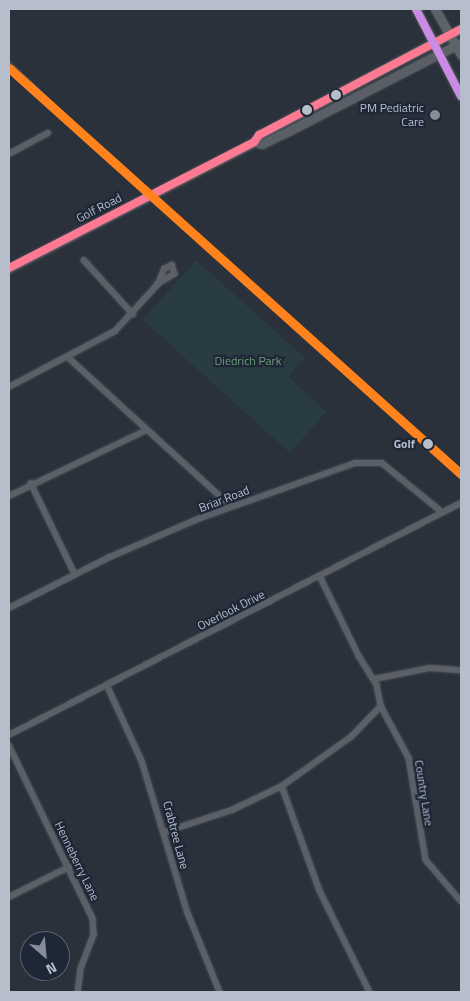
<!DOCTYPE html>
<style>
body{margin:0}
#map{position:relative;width:470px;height:1001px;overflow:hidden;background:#2b313b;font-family:"Titillium Web",sans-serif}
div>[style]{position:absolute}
.green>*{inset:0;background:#283c41}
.roads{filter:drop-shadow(0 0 1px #474c53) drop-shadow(0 0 1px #474c53)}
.minor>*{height:5.5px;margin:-2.75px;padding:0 2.75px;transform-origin:2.75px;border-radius:2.75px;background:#5b6068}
.secondary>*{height:9px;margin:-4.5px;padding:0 4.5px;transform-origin:4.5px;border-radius:4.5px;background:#5a5e66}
.primary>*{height:9px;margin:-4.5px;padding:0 4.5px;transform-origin:4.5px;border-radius:4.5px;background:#5e6269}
.rail>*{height:4px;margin-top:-2px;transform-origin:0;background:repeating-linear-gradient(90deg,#1e2736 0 5.5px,#5a5e66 0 11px);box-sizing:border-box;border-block:1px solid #5a5e66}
.bus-1>*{height:8px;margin:-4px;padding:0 4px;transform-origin:4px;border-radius:4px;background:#fe7a93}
.bus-2>*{height:8px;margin:-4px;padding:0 4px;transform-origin:4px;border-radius:4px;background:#ca8be6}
.rail-1>*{height:9px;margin:-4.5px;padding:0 4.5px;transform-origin:4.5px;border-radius:4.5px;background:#ff821d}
.dots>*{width:14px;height:14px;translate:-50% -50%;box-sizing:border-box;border:2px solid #1e2736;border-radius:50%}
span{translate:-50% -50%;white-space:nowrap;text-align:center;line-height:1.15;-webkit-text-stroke:4.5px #1e2736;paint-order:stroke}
.poi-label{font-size:12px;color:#b6becb}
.right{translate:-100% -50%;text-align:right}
.street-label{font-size:12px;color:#b6becb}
.park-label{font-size:12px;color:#6d9c78}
.stop-label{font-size:12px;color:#b6becb;font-weight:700}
.frame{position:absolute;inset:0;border:10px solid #b6becb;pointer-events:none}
.north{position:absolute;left:20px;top:931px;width:50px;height:50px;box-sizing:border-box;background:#1e2736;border:1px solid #5b6372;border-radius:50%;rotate:153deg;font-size:14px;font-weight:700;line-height:20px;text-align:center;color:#b6becb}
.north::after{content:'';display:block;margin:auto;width:18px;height:22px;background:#858d99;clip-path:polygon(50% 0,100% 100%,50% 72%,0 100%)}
</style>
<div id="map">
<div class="green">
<i style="clip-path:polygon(196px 260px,305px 358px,288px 376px,326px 412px,290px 453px,143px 320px)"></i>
</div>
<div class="roads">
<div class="minor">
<i style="left:9px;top:154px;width:44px;rotate:-28.3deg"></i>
<i style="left:84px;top:260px;width:73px;rotate:47.8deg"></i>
<i style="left:69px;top:358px;width:219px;rotate:42.4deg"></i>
<i style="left:9px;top:387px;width:120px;rotate:-27.8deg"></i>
<i style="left:115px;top:331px;width:64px;rotate:-47.5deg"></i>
<i style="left:158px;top:284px;width:16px;rotate:-68deg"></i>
<i style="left:164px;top:269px;width:9px;rotate:-27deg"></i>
<i style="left:172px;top:265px;width:9px;rotate:72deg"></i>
<i style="left:175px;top:274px;width:20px;rotate:150deg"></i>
<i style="left:31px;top:483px;width:101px;rotate:64.2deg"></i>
<i style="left:9px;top:496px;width:153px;rotate:-25.6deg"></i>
<i style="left:320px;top:576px;width:89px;rotate:64deg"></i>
<i style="left:359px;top:656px;width:34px;rotate:58deg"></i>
<i style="left:377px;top:685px;width:21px;rotate:79deg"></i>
<i style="left:381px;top:706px;width:59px;rotate:61.7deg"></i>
<i style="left:409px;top:758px;width:103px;rotate:80.5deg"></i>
<i style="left:426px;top:860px;width:54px;rotate:49.5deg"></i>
<i style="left:9px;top:608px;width:113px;rotate:-26.8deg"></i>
<i style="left:110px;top:557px;width:96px;rotate:-23.4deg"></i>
<i style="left:198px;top:519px;width:167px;rotate:-19.6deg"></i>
<i style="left:355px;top:463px;width:27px"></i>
<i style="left:382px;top:463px;width:77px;rotate:39.2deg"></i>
<i style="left:374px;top:679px;width:57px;rotate:-11.1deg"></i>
<i style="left:430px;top:668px;width:31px;rotate:4deg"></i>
<i style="left:107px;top:685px;width:84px;rotate:65.3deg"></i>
<i style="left:142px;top:761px;width:159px;rotate:73.2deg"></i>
<i style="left:188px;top:913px;width:85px;rotate:67.9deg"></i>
<i style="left:9px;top:735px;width:508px;rotate:-27.17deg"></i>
<i style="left:9px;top:745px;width:193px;rotate:64.2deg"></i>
<i style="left:93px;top:919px;width:16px;rotate:86deg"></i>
<i style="left:94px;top:935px;width:36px;rotate:111deg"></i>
<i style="left:81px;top:969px;width:23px;rotate:97deg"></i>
<i style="left:282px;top:786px;width:112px;rotate:70.1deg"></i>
<i style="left:320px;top:891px;width:113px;rotate:63.7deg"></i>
<i style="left:165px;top:832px;width:71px;rotate:-18.2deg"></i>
<i style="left:232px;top:810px;width:55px;rotate:-25.6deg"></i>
<i style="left:282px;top:786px;width:85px;rotate:-35.4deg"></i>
<i style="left:351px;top:737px;width:43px;rotate:-45.9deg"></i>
<i style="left:9px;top:897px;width:67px;rotate:-26.6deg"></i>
</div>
<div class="secondary">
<i style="left:254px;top:142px;width:8px;rotate:14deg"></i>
<i style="left:262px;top:144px;width:25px;rotate:-26deg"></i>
<i style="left:285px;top:133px;width:173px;rotate:-27.2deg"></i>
<i style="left:9px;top:268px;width:276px;rotate:-27.2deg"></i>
<i style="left:254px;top:142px;width:9px;rotate:-54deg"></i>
<i style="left:259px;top:135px;width:197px;rotate:-27.9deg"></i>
</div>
<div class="primary">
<i style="left:416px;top:9px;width:98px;rotate:62.7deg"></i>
<i style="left:435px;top:9px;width:53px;rotate:60.5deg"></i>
<i style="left:433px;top:43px;width:31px;rotate:-27deg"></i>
<i style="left:439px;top:54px;width:25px;rotate:-27deg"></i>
</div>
</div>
<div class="rail">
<i style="left:9px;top:63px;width:139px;rotate:43.2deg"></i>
</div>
<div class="bus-1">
<i style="left:9px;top:268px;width:276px;rotate:-27.2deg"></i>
<i style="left:254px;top:142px;width:9px;rotate:-54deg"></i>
<i style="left:259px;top:135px;width:228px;rotate:-27.7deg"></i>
</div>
<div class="bus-2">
<i style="left:416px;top:9px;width:98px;rotate:62.7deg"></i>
</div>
<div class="rail-1">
<i style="left:9px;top:68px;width:608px;rotate:41.93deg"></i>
</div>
<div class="dots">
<i style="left:336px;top:95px;background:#b6becb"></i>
<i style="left:307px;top:110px;background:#b6becb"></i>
<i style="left:435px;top:115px;background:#858d99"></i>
<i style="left:428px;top:444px;background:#b6becb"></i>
</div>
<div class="poi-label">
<span class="right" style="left:424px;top:115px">PM Pediatric<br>Care</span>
</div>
<div class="street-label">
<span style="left:99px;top:208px;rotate:-27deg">Golf Road</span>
<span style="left:224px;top:499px;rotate:-21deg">Briar Road</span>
<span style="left:231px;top:610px;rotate:-27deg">Overlook Drive</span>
<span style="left:424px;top:793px;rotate:81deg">Country Lane</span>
<span style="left:176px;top:835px;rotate:75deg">Crabtree Lane</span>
<span style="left:77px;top:861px;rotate:64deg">Henneberry Lane</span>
</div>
<div class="park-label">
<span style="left:248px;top:361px">Diedrich Park</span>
</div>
<div class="stop-label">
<span class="right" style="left:415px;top:444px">Golf</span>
</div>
<div class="frame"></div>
<div class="north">N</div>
</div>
